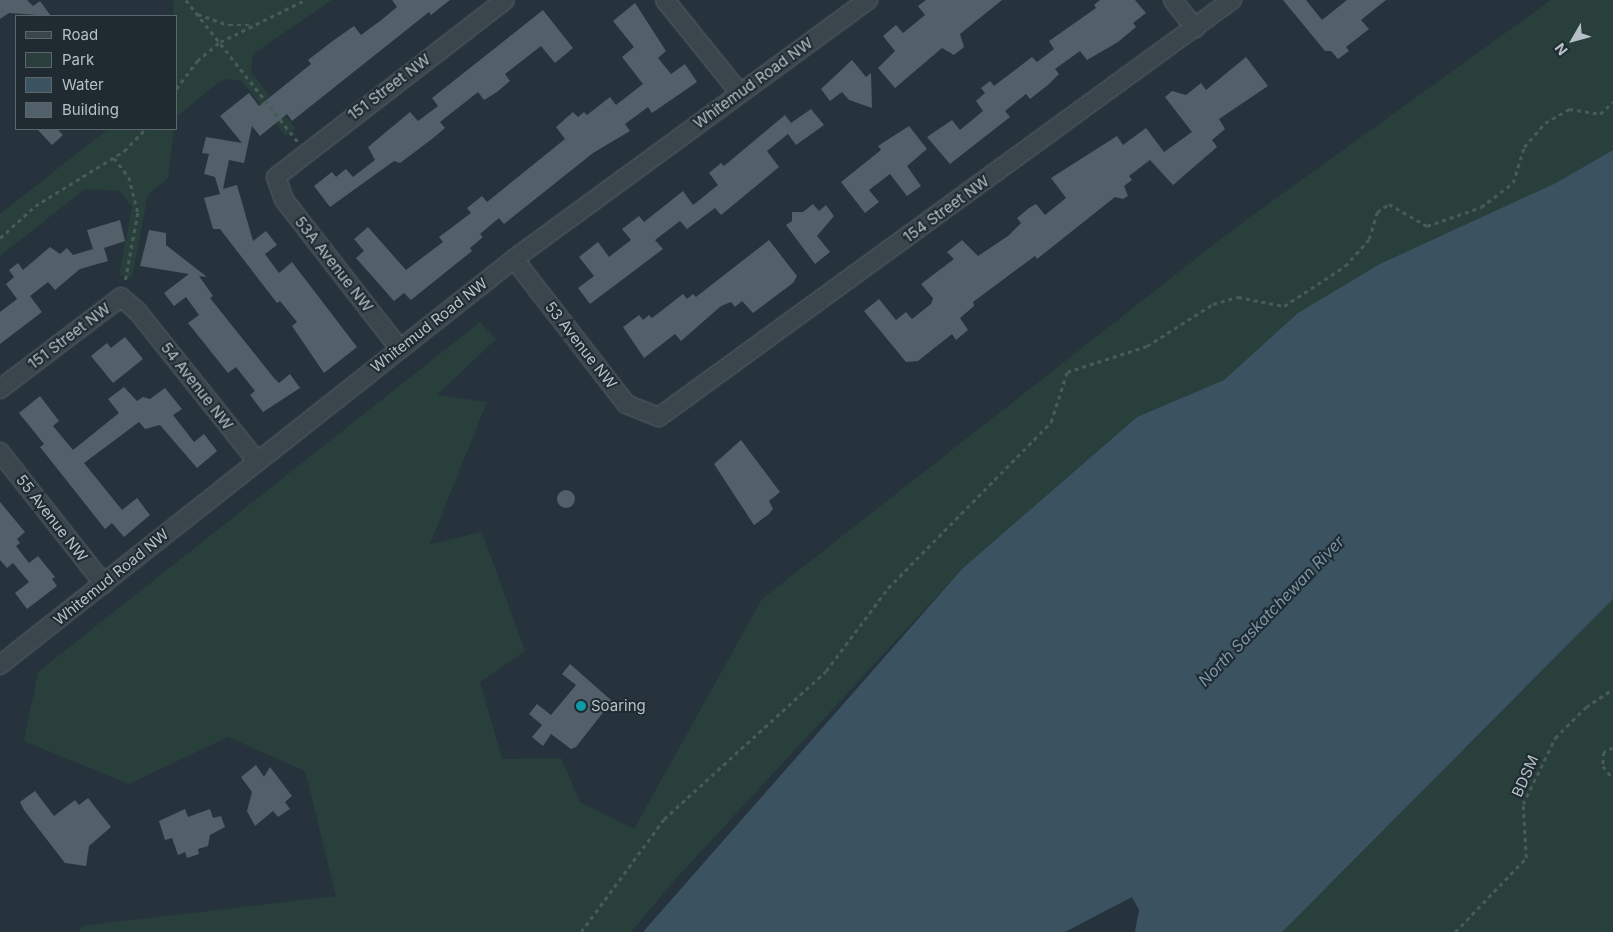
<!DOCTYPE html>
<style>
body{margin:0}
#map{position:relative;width:1613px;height:932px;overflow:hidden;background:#26333c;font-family:Inter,sans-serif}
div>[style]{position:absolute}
.green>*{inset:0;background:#293f3c}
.water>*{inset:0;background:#3b5361}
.building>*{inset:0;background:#516069}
.round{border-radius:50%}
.path>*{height:2.5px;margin-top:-1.25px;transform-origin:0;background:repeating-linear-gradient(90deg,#485b59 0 4px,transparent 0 8px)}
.roads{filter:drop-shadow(0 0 1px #58636a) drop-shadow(0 0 1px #58636a)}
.minor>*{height:18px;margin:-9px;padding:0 9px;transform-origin:9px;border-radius:9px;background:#3a454c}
.dots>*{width:14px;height:14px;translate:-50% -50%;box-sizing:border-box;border:2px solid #1f2a31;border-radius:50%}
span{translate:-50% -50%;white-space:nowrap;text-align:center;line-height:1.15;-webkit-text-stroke:4px #1f2a31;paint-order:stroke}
.street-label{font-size:15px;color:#b6c0c7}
.poi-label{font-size:15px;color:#b6c0c7}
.left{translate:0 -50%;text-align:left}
.water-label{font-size:16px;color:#7996a8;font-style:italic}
.legend{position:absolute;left:15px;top:15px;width:162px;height:115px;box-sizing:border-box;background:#1f2a31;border:1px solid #5b666d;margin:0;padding:6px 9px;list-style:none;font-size:15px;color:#b6c0c7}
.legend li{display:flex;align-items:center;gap:10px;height:25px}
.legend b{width:25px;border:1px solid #5b666d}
.north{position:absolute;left:1548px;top:15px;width:50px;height:50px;-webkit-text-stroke:4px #1f2a31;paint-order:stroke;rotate:232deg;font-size:14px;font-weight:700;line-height:20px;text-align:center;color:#b6c0c7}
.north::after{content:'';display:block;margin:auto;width:18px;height:22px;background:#b6c0c7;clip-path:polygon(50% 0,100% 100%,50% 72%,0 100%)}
</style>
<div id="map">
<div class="green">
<i style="clip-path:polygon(173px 0,332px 0,253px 54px,251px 72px,295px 128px,285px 136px,242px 81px,223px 79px,176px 117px)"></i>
<i style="clip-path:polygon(1551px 0,1613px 0,1613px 150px,1554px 184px,1298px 313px,1224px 380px,1137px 417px,962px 569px,671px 884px,631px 932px,80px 932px,81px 926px,336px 896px,305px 771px,228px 737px,129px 784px,24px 741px,38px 672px,480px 322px,496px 339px,437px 395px,487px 402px,430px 544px,482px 532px,525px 651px,480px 682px,502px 759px,561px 758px,580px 802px,634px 829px,762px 599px,1231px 231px)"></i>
<i style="clip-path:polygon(108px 129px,174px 129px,168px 178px,148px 194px,132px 278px,119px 275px,132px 207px,120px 191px,85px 189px,0 256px,0 214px)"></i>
<i style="clip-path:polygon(1613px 599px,1613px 932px,1282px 932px,1334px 877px)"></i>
</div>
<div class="water">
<i style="clip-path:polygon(1613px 150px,1613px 599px,1282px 932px,1135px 932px,1139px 910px,1132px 897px,1065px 932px,643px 932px,962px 569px,1137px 417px,1224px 380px,1298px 313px,1380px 264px,1554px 184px)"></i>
</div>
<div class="building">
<i style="clip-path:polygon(0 0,27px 0,33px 6px,40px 1px,51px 16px,9px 13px,0 19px)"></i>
<i style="clip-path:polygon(392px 0,450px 0,431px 15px,429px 12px,292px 121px,287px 114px,260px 136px,252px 126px,244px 163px,229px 160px,223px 189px,237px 185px,253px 241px,266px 231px,277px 245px,265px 254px,279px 273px,292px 262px,357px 347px,324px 373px,292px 326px,297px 322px,280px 301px,277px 303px,220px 229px,213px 229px,204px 198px,220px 194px,215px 177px,204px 174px,209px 154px,202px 153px,206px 137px,242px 143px,220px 116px,249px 93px,259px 106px,311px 64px,308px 60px,334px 40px,354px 26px,361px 35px,380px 21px,397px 7px)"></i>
<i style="clip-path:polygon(926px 0,1002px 0,960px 34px,964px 47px,954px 55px,942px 48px,895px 88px,878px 68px,895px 51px,883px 36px,896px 25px,903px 33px,925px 15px,918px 6px)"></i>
<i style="clip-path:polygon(1100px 0,1135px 0,1146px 13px,1133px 23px,1136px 27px,1118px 42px,1087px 60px,1080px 51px,1055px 69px,1059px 74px,1048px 85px,1030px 99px,1026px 94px,1005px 111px,1010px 117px,950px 164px,927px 137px,952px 120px,960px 130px,983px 111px,976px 101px,985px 93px,981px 88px,990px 81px,994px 86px,1032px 57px,1037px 62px,1054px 49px,1049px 41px,1096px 8px,1094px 5px)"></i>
<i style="clip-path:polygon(1283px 0,1306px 0,1322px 20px,1347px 0,1386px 0,1361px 20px,1369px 29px,1346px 47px,1349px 51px,1338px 59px,1331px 51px,1325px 51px)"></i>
<i style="clip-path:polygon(635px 3px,666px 51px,658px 58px,671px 74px,685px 64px,697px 82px,652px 113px,648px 107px,625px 124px,630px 131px,593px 153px,504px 224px,499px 218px,480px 234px,483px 237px,470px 248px,472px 251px,411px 300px,404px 293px,394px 301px,356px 258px,364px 251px,354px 239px,368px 227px,406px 270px,443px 242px,439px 237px,471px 213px,467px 208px,482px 196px,487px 202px,565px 139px,556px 127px,573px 112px,578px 117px,584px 112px,587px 115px,610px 97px,616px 105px,643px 84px,622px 57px,634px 47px,613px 21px)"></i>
<i style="clip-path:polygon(543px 10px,573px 48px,555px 63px,541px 46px,505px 74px,510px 81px,497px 92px,484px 100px,478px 92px,440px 122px,445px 128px,432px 139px,400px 163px,394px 161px,330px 207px,314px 186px,332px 172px,336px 177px,346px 169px,353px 177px,375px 160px,368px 147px,410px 112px,418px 121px,438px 106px,432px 98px)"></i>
<i style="clip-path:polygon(1246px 57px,1268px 86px,1219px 119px,1225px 129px,1212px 140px,1217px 147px,1173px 185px,1150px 160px,1129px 176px,1132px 180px,1124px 186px,1128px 196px,1123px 199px,1115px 197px,1037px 259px,1035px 256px,973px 302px,974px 306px,960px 318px,968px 330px,956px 340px,952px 334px,918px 361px,906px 362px,864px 311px,879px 299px,896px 320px,906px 312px,912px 319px,931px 304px,933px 298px,921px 284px,954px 259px,947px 252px,962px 240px,978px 256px,1008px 236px,1021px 223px,1017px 218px,1029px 208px,1036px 204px,1045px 215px,1066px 198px,1051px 178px,1117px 136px,1123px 145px,1146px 128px,1164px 152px,1192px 132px,1165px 97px,1172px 91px,1186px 95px,1201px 83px,1206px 90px)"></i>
<i style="clip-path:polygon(852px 60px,866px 77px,871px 73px,872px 108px,849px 100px,842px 92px,830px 101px,821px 89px)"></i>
<i style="clip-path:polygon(811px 109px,824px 125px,796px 145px,788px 134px,767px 151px,779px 167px,721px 215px,715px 208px,687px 229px,680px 221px,655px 240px,663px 249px,590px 304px,578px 288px,594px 276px,579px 257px,598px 242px,609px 257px,631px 240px,622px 229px,639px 216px,644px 222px,683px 191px,693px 205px,718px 185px,709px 173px,721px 163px,724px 166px,785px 115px,791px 123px)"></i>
<i style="clip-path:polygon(909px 126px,927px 149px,907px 166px,921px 186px,907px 196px,890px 174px,869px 190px,879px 202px,865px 213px,841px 182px,881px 150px,878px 146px)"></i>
<i style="clip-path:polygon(37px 129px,57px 129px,63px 135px,52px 145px)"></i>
<i style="clip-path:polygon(813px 204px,819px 211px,826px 205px,834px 216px,817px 236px,830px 252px,815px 264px,786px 225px,792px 221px,792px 212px,803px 212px)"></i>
<i style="clip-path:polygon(120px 220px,125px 241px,104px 248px,108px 261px,80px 269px,55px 290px,48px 282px,30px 296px,42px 312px,0 344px,0 312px,17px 299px,6px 284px,14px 277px,9px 270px,18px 263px,23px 270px,50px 247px,60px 254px,67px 248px,73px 255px,93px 249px,87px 230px)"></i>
<i style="clip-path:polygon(149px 230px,166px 233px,166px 245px,207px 277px,199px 276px,213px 296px,210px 298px,274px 378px,279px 383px,290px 374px,300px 388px,263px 412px,250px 395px,255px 391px,236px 367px,228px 373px,188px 323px,199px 315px,186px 297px,174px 306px,164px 293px,189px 274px,140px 266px)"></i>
<i style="clip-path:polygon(769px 240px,797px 276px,793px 283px,753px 313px,742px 301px,735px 307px,731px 302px,721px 306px,681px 341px,675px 334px,644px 358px,623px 327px,639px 315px,643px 320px,649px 315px,652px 318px,683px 294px,687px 299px,693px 294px,696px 297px)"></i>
<i style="clip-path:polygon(125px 337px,143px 359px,113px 383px,91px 356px,107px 343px,111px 348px)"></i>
<i style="clip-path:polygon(124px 387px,137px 401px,143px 397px,150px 399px,165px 388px,182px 409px,173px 415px,194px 442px,204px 434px,217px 451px,197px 468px,160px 425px,145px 429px,139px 422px,84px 463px,122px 510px,137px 498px,150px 515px,124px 537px,112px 523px,105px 529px,40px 447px,44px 444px,19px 413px,40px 396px,59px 421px,53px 426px,73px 450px,119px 413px,108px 399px)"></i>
<i style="clip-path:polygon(741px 440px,780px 492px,769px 501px,773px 509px,769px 514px,754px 525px,714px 464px)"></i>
<i class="round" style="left:557px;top:490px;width:18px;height:18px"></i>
<i style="clip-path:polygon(0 502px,25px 532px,17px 539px,20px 543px,16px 546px,29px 563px,38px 556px,55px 577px,52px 579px,57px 586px,27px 609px,15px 593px,29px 582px,13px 563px,7px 568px,0 560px)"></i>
<i style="clip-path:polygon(570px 664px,612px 701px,576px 747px,571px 749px,551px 734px,543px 746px,532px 737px,542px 725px,529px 714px,537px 704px,551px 715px,576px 685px,562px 674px)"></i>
<i style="clip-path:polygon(256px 765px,264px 777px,270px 767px,292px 796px,285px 802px,290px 809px,278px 817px,273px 811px,255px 826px,247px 811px,252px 792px,241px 777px)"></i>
<i style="clip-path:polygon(35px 791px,54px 816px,75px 800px,79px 805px,88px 798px,111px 827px,89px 846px,86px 866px,65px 863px,24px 810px,20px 802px)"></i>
<i style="clip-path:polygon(185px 809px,188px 817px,210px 809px,213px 818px,221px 816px,225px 827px,210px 835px,208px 846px,198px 849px,199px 854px,187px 858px,185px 852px,178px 855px,172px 838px,165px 840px,159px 821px)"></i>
</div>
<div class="path">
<i style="left:186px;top:0;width:181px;rotate:51.7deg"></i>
<i style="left:198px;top:14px;width:33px;rotate:20deg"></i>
<i style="left:229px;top:25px;width:24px"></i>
<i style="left:176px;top:89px;width:35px;rotate:-53deg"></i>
<i style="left:197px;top:61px;width:30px;rotate:-40deg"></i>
<i style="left:220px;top:42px;width:95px;rotate:-26.3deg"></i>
<i style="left:114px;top:158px;width:24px;rotate:52deg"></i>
<i style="left:129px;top:177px;width:37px;rotate:76deg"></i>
<i style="left:138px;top:213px;width:72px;rotate:100.4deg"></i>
<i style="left:0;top:238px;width:47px;rotate:-42.4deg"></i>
<i style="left:35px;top:206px;width:105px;rotate:-31.7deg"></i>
<i style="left:124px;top:151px;width:30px;rotate:-46deg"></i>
<i style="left:1613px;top:748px;width:10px;rotate:156deg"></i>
<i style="left:1604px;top:752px;width:14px;rotate:94deg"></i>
<i style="left:1603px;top:766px;width:16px;rotate:52deg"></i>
<i style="left:581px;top:932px;width:140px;rotate:-53.7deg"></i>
<i style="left:664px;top:819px;width:219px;rotate:-42.4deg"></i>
<i style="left:826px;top:671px;width:104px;rotate:-53.2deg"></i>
<i style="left:888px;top:588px;width:233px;rotate:-45.5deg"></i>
<i style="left:1051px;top:422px;width:52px;rotate:-72.3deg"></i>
<i style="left:1067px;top:372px;width:84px;rotate:-18deg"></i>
<i style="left:1147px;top:346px;width:78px;rotate:-32.5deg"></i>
<i style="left:1213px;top:304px;width:26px;rotate:-16deg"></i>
<i style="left:1238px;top:297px;width:47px;rotate:11.1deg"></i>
<i style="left:1284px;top:306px;width:73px;rotate:-33.3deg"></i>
<i style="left:1345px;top:266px;width:36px;rotate:-48deg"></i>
<i style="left:1369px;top:239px;width:28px;rotate:-73deg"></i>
<i style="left:1377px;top:212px;width:14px;rotate:-34deg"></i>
<i style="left:1389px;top:204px;width:44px;rotate:30.1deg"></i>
<i style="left:1427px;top:226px;width:57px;rotate:-19.4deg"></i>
<i style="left:1481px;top:207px;width:40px;rotate:-37deg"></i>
<i style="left:1513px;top:183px;width:38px;rotate:-73deg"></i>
<i style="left:1524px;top:147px;width:32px;rotate:-49deg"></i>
<i style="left:1545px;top:123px;width:28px;rotate:-30deg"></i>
<i style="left:1569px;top:109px;width:31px;rotate:9deg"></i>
<i style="left:1600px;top:114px;width:18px;rotate:-43deg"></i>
<i style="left:1455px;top:932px;width:103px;rotate:-46.2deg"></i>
<i style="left:1526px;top:858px;width:54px;rotate:-93.2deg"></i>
<i style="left:1523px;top:804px;width:73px;rotate:-64.1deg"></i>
<i style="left:1555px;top:738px;width:44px;rotate:-45deg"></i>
<i style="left:1586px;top:707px;width:32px;rotate:-34deg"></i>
</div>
<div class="roads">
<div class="minor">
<i style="left:665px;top:0;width:118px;rotate:51.2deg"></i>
<i style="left:1173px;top:0;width:36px;rotate:52deg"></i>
<i style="left:514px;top:259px;width:183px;rotate:52.3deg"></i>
<i style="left:626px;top:404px;width:35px;rotate:22deg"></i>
<i style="left:659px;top:417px;width:709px;rotate:-36.05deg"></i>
<i style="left:399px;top:348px;width:187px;rotate:-127.8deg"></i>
<i style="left:284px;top:200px;width:24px;rotate:-109deg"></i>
<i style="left:276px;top:177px;width:289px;rotate:-37.7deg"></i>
<i style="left:0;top:389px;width:152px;rotate:-37.2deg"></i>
<i style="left:121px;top:297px;width:23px;rotate:41deg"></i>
<i style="left:138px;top:312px;width:191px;rotate:51.4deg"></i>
<i style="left:0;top:452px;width:168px;rotate:51.8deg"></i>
<i style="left:0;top:665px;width:655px;rotate:-38.3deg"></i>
<i style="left:514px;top:259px;width:439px;rotate:-36.2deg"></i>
</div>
</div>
<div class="dots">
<i style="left:581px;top:706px;background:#0f9aa8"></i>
</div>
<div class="street-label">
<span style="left:753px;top:83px;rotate:-36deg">Whitemud Road NW</span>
<span style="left:389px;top:87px;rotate:-37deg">151 Street NW</span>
<span style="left:946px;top:209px;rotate:-36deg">154 Street NW</span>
<span style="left:334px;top:264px;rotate:52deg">53A Avenue NW</span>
<span style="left:429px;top:325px;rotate:-38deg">Whitemud Road NW</span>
<span style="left:69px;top:336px;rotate:-37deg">151 Street NW</span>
<span style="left:581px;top:345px;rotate:52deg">53 Avenue NW</span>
<span style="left:197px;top:386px;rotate:52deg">54 Avenue NW</span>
<span style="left:52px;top:518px;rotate:52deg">55 Avenue NW</span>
<span style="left:111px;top:577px;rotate:-39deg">Whitemud Road NW</span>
<span style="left:1525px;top:776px;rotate:-66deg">BDSM</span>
</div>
<div class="poi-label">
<span class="left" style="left:591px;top:706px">Soaring</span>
</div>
<div class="water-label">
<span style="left:1271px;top:611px;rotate:-46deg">North Saskatchewan River</span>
</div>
<ul class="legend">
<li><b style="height:6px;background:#3a454c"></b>Road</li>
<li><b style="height:14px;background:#293f3c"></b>Park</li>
<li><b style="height:14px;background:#3b5361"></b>Water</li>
<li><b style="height:14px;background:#516069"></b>Building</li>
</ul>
<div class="north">N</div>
</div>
